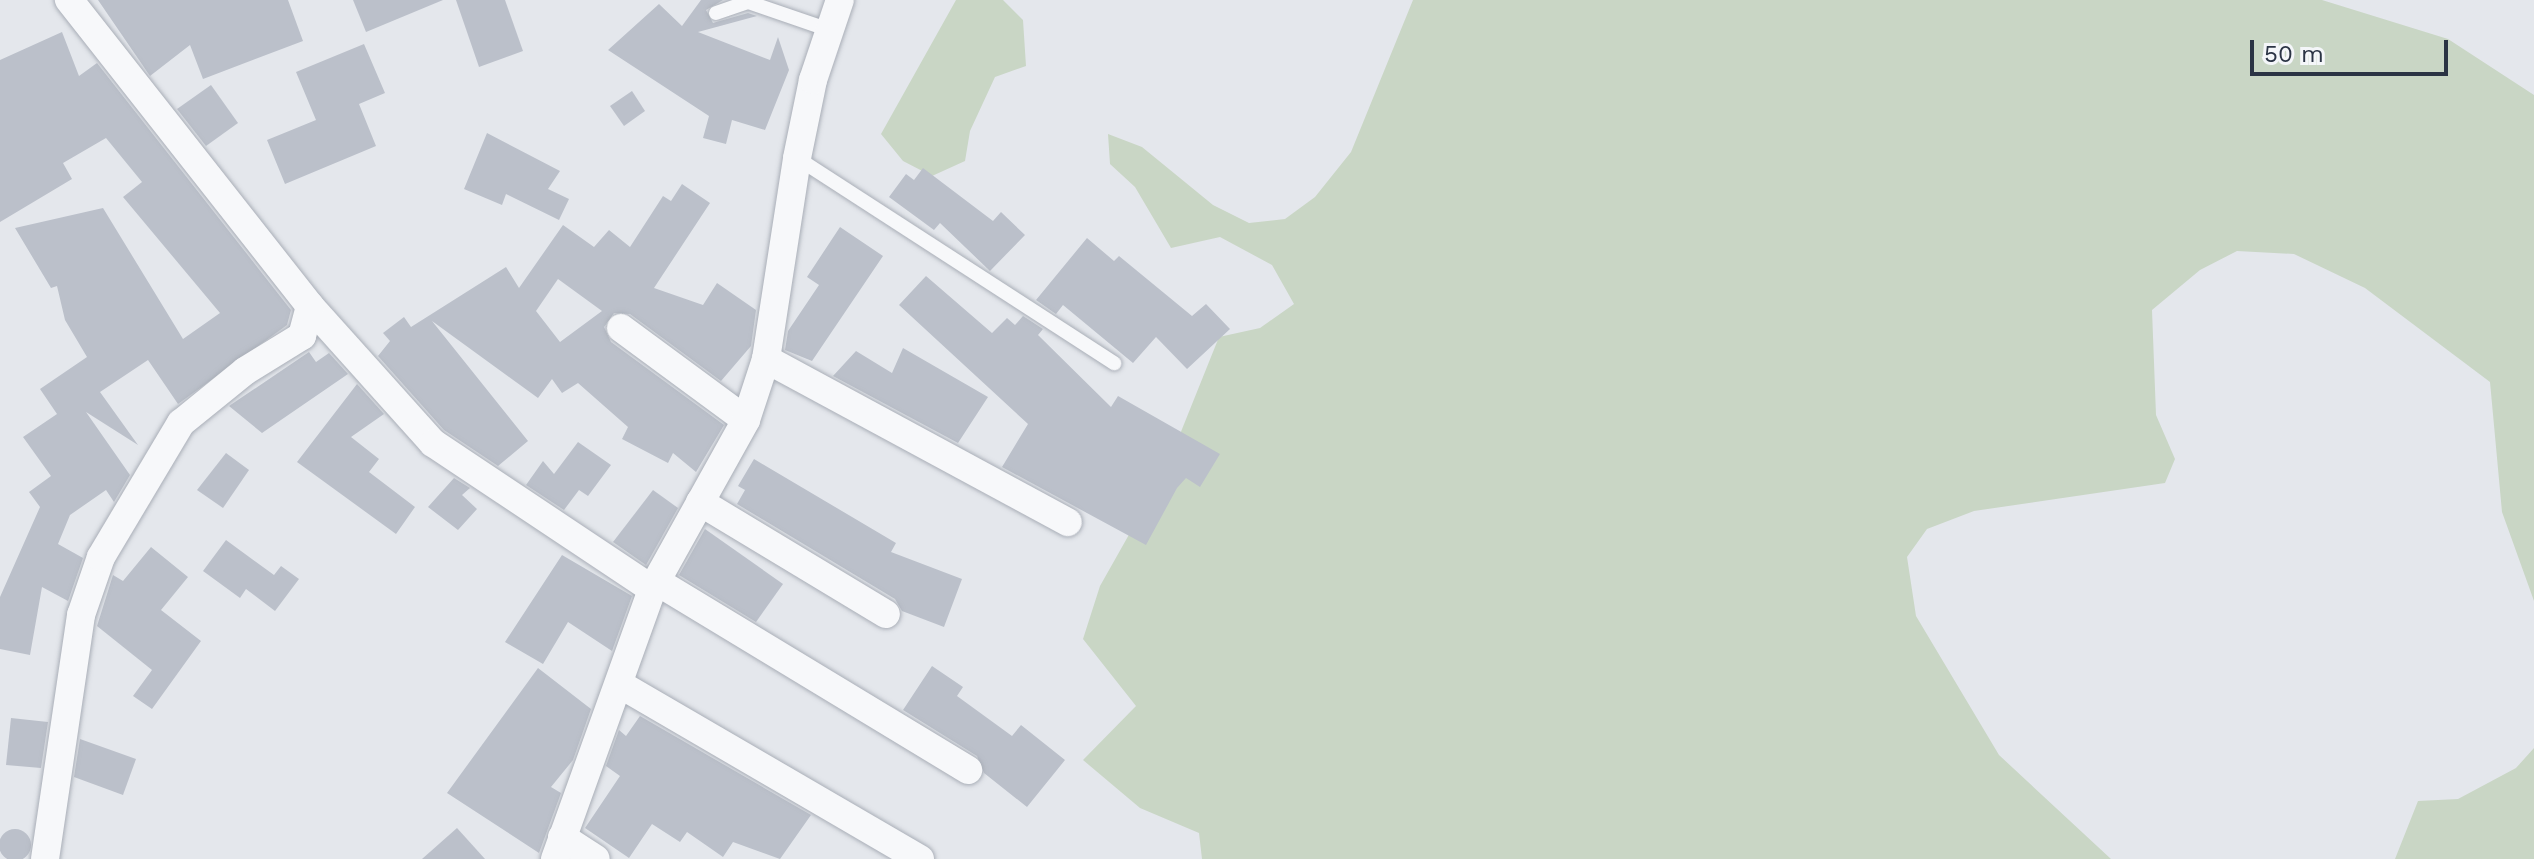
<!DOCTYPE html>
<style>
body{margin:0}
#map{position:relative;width:2534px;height:859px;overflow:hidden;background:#e4e7ec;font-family:"Work Sans",sans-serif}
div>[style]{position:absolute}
.green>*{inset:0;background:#c9d6c5}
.building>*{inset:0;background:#bbc0ca}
.round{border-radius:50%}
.roads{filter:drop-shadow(0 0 2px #a9aeb7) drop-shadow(0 0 2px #a9aeb7)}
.service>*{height:14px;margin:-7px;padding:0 7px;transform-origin:7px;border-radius:7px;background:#f7f8fa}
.minor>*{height:28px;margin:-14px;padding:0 14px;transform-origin:14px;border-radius:14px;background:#f7f8fa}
span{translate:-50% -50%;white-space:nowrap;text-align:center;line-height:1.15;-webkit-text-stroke:8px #f4f6f9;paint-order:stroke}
.scale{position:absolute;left:2250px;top:40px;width:198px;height:36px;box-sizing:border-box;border:4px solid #2b3445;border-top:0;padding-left:10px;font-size:24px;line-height:28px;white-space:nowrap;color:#2b3445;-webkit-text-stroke:6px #f4f6f9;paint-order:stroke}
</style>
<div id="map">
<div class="green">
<i style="clip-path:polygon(956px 0,1003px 0,1023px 20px,1026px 66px,995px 77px,970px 131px,965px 161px,932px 176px,903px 161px,881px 134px)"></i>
<i style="clip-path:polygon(1413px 0,2322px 0,2448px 39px,2534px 95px,2534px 601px,2502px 512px,2490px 382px,2365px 288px,2294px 254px,2237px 251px,2200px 270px,2152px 310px,2156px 415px,2175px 459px,2165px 483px,1974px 511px,1927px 529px,1907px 557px,1916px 616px,1999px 755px,2111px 859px,1202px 859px,1199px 833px,1140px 808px,1083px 760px,1136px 706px,1083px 639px,1100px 586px,1166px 469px,1219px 337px,1260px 328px,1294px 304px,1272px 265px,1220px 237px,1171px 248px,1135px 187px,1110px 164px,1108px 134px,1142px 147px,1213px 205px,1249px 223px,1285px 219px,1315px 197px,1351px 152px)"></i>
<i style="clip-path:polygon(2534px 748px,2534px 859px,2395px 859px,2418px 801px,2458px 799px,2516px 768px)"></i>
</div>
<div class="building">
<i style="clip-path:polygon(98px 0,288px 0,303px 41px,203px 79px,190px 45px,150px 76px)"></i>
<i style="clip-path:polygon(353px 0,443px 0,366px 32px)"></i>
<i style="clip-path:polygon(456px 0,505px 0,523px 51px,479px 67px)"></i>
<i style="clip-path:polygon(701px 0,723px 0,706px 10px,713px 23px,748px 13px,757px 16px,698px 32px,770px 60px,778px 37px,789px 70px,765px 130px,732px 120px,726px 144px,703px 138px,709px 116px,608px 50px,659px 4px,682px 26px)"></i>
<i style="clip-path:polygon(62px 32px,79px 76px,97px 63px,291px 310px,287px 325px,178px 404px,148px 360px,100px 392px,138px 445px,86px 412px,130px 475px,114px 502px,106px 490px,70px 515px,58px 544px,83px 558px,68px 601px,42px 587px,30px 655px,0 649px,0 597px,40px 507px,29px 492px,51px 476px,23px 437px,57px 414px,40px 389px,87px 357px,65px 320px,57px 286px,51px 288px,15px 228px,103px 208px,183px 339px,220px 313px,123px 197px,142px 182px,106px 138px,63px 163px,72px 179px,0 222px,0 60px)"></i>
<i style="clip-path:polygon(364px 44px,385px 93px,359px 104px,376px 146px,285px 184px,267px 140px,316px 120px,296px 72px)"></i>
<i style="clip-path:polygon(211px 85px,238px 123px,206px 146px,177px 109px)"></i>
<i style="clip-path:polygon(632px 91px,645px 111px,624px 126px,610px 106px)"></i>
<i style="clip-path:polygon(487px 133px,560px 171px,548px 189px,569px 199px,559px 220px,506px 194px,502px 205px,464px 189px)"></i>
<i style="clip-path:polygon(923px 168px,993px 221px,1001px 212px,1025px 235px,990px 271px,940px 223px,934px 230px,889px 197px,906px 174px,914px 180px)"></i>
<i style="clip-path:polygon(evenodd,682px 184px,710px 203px,654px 288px,703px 305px,717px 283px,756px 310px,751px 346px,721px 381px,630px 314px,614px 313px,604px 327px,611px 342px,724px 425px,696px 472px,673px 453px,668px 463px,622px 439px,628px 427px,578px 383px,562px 393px,552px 379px,538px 398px,432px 321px,528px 441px,498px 466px,444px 430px,378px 356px,390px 341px,383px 333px,404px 317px,411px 327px,506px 267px,519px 288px,563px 225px,594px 247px,609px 230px,630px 247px,663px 196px,671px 201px,682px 184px,558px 279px,602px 311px,560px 342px,536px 311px,558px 279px)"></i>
<i style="clip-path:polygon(840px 227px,883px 256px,812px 361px,785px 350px,788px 331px,819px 285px,807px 277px)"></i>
<i style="clip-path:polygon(1087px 238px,1114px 261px,1119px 256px,1192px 316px,1206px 304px,1230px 329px,1187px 369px,1156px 337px,1133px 363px,1063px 305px,1056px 314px,1036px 300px)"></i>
<i style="clip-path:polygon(926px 276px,992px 333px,1007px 318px,1015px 325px,1023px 316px,1043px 329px,1038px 335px,1111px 407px,1118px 396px,1220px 454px,1200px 487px,1186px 478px,1177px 488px,1146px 545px,1002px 467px,1028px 424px,899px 305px)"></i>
<i style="clip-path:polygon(903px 348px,988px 397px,958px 443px,833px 376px,856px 351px,892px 373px)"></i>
<i style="clip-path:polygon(309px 352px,316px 362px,329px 353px,348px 374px,262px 433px,229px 406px)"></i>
<i style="clip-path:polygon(357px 384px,384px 414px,351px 437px,379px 459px,369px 472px,415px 507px,396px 534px,297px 462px)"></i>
<i style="clip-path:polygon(578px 442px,611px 465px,588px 496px,579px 490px,564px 510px,526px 485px,543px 461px,554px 474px)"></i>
<i style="clip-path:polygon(226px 453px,249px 470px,223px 508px,197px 490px)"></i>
<i style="clip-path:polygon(754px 459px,896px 543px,891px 552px,962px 579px,944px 627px,902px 611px,895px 599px,737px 504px,745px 490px,738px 486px)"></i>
<i style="clip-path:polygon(454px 478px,470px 488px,462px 495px,477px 509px,458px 530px,428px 507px)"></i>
<i style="clip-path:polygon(653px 490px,678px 508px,646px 565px,613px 542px)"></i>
<i style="clip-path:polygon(705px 529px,783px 584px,756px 622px,679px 575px)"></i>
<i style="clip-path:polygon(226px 540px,274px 575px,281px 566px,299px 579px,275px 611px,246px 589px,240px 598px,203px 571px)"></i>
<i style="clip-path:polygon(151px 547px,188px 577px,161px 610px,201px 641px,152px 709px,133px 696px,152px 670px,97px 626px,113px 575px,123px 581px)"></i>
<i style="clip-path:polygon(562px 555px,632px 596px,612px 651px,568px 622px,543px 664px,505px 642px)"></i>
<i style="clip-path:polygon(932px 666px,963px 687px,957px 696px,1012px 736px,1021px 725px,1065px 760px,1027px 807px,984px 773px,977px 756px,903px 710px)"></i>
<i style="clip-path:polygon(538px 668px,591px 709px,573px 760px,551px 787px,561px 793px,539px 853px,447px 793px)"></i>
<i style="clip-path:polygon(640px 716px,811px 815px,780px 859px,733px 842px,723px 857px,687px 832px,680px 842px,652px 824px,629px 858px,585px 828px,620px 776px,606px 766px,619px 730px,626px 736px)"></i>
<i style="clip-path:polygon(11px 718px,48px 722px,41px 768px,6px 765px)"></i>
<i style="clip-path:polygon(80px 739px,136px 759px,123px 795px,74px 777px)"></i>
<i style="clip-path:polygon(457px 828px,485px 859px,422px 859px)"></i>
<i class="round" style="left:-1px;top:829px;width:32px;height:32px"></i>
</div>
<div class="roads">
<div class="service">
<i style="left:716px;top:13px;width:34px;rotate:-19deg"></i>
<i style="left:748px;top:2px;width:89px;rotate:19deg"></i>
<i style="left:797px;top:158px;width:378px;rotate:32.9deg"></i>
</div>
<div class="minor">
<i style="left:310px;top:306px;width:184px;rotate:48.1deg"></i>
<i style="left:433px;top:443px;width:263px;rotate:33.7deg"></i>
<i style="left:621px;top:328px;width:155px;rotate:36.4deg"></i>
<i style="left:766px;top:359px;width:343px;rotate:28.4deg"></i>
<i style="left:700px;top:502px;width:217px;rotate:31.1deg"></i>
<i style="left:656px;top:581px;width:365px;rotate:31.2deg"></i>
<i style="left:621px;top:685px;width:346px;rotate:30.2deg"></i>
<i style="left:562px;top:837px;width:40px;rotate:32.9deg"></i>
<i style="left:45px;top:859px;width:247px;rotate:-81.6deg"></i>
<i style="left:81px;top:615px;width:61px;rotate:-71deg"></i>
<i style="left:101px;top:557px;width:156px;rotate:-59.2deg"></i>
<i style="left:181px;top:423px;width:82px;rotate:-39.1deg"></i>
<i style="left:245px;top:371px;width:67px;rotate:-31.6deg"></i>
<i style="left:302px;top:336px;width:31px;rotate:-75deg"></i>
<i style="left:310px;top:306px;width:390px;rotate:-128.2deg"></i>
<i style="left:555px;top:859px;width:287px;rotate:-70.2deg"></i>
<i style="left:652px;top:589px;width:193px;rotate:-60.9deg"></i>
<i style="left:746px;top:420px;width:64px;rotate:-71.8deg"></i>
<i style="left:766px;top:359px;width:203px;rotate:-81.2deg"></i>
<i style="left:797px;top:158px;width:80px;rotate:-78.4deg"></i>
<i style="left:813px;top:80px;width:84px;rotate:-71.4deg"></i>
</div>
</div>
<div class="scale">50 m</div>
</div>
